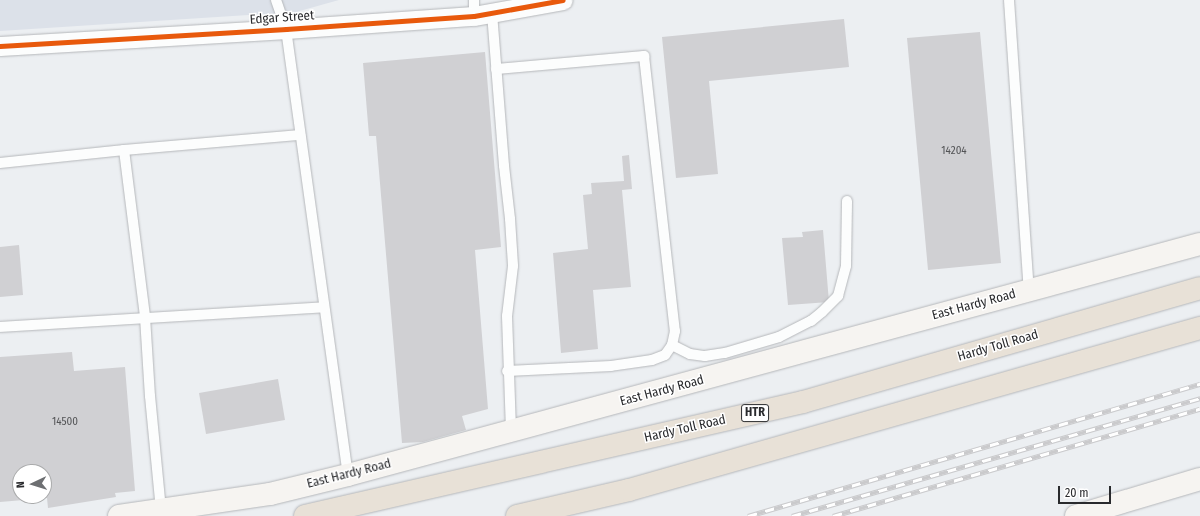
<!DOCTYPE html>
<style>
body{margin:0}
#map{position:relative;width:1200px;height:516px;overflow:hidden;background:#eceff2;font-family:"Fira Sans Condensed",sans-serif}
div>[style]{position:absolute}
.built>*{inset:0;background:#dce1e9}
.building>*{inset:0;background:#d0d0d3}
.roads{filter:drop-shadow(0 0 1px #b5b7ba) drop-shadow(0 0 1px #b5b7ba)}
.lane>*{height:10px;margin:-5px;padding:0 5px;transform-origin:5px;border-radius:5px;background:#fcfdfd}
.street>*{height:19px;margin:-9.5px;padding:0 9.5px;transform-origin:9.5px;border-radius:9.5px;background:#fcfdfd}
.secondary>*{height:22px;margin:-11px;padding:0 11px;transform-origin:11px;border-radius:11px;background:#f6f4f1}
.highway>*{height:22px;margin:-11px;padding:0 11px;transform-origin:11px;border-radius:11px;background:#e8e1d7}
.rail>*{height:4.5px;margin-top:-2.25px;transform-origin:0;background:repeating-linear-gradient(90deg,#fff 0 9px,#cacacc 0 18px);box-sizing:border-box;border-block:1px solid #cacacc}
.cycleway>*{height:5px;margin:-2.5px;padding:0 2.5px;transform-origin:2.5px;border-radius:2.5px;background:#e8590c}
span{translate:-50% -50%;white-space:nowrap;text-align:center;line-height:1.15;-webkit-text-stroke:3px #fff;paint-order:stroke}
.number-label{font-size:11px;color:#535456}
.number-label span{-webkit-text-stroke-width:0}
.shield-label span{padding:1px 3px;background:#fff;border:1px solid;border-radius:3px;-webkit-text-stroke-width:0}
.shield-label{font-size:12px;color:#292a2d;font-weight:700}
.street-label{font-size:13px;color:#292a2d}
.north{position:absolute;left:12px;top:464px;width:40px;height:40px;box-sizing:border-box;background:#fff;border:1px solid #a9aaab;border-radius:50%;rotate:266deg;font-size:11px;font-weight:700;line-height:16px;text-align:center;color:#292a2d}
.north::after{content:'';display:block;margin:auto;width:14px;height:18px;background:#6d6f72;clip-path:polygon(50% 0,100% 100%,50% 72%,0 100%)}
.scale{position:absolute;left:1058px;top:486px;width:53px;height:18px;box-sizing:border-box;border:2px solid #292a2d;border-top:0;padding-left:5px;font-size:12px;line-height:14px;white-space:nowrap;color:#292a2d;-webkit-text-stroke:3px #fff;paint-order:stroke}
</style>
<div id="map">
<div class="built">
<i style="clip-path:polygon(0 0,339px 0,296px 12px,0 31px)"></i>
</div>
<div class="building">
<i style="clip-path:polygon(844px 19px,849px 67px,709px 81px,718px 174px,676px 178px,662px 37px)"></i>
<i style="clip-path:polygon(980px 32px,1001px 263px,928px 270px,907px 38px)"></i>
<i style="clip-path:polygon(485px 52px,501px 247px,475px 250px,488px 409px,462px 416px,466px 430px,423px 442px,402px 443px,376px 136px,369px 136px,363px 63px)"></i>
<i style="clip-path:polygon(629px 155px,632px 189px,622px 190px,631px 287px,593px 290px,598px 349px,561px 353px,553px 253px,588px 249px,583px 195px,592px 194px,591px 183px,624px 181px,622px 156px)"></i>
<i style="clip-path:polygon(823px 230px,829px 302px,788px 305px,782px 238px,803px 237px,802px 232px)"></i>
<i style="clip-path:polygon(19px 245px,23px 295px,0 297px,0 247px)"></i>
<i style="clip-path:polygon(evenodd,72px 352px,74px 371px,125px 367px,135px 491px,115px 493px,116px 497px,48px 508px,47px 498px,0 502px,0 357px,72px 352px,20px 472px,44px 472px,44px 496px,20px 496px,20px 472px)"></i>
<i style="clip-path:polygon(278px 379px,285px 420px,206px 434px,199px 393px)"></i>
</div>
<div class="roads">
<div class="lane">
<i style="left:276px;top:0;width:31px;rotate:71deg"></i>
<i style="left:286px;top:29px;width:450px;rotate:82.1deg"></i>
<i style="left:474px;top:0;width:16px;rotate:90deg"></i>
<i style="left:1009px;top:0;width:291px;rotate:86.1deg"></i>
<i style="left:492px;top:13px;width:153px;rotate:85.5deg"></i>
<i style="left:504px;top:166px;width:53px;rotate:83.5deg"></i>
<i style="left:510px;top:219px;width:47px;rotate:86.3deg"></i>
<i style="left:513px;top:266px;width:50px;rotate:96.8deg"></i>
<i style="left:507px;top:316px;width:116px;rotate:88deg"></i>
<i style="left:496px;top:69px;width:149px;rotate:-5deg"></i>
<i style="left:644px;top:56px;width:277px;rotate:83.6deg"></i>
<i style="left:675px;top:331px;width:14px;rotate:102deg"></i>
<i style="left:672px;top:345px;width:12px;rotate:125deg"></i>
<i style="left:665px;top:355px;width:14px;rotate:159deg"></i>
<i style="left:652px;top:360px;width:41px;rotate:171.7deg"></i>
<i style="left:611px;top:366px;width:104px;rotate:177.2deg"></i>
<i style="left:124px;top:150px;width:177px;rotate:-4.9deg"></i>
<i style="left:0;top:163px;width:125px;rotate:-6deg"></i>
<i style="left:124px;top:150px;width:168px;rotate:82.8deg"></i>
<i style="left:145px;top:317px;width:79px;rotate:86.4deg"></i>
<i style="left:150px;top:396px;width:115px;rotate:84.5deg"></i>
<i style="left:0;top:327px;width:324px;rotate:-3.5deg"></i>
<i style="left:672px;top:345px;width:20px;rotate:27deg"></i>
<i style="left:690px;top:354px;width:15px;rotate:8deg"></i>
<i style="left:705px;top:356px;width:20px;rotate:-9deg"></i>
<i style="left:725px;top:353px;width:56px;rotate:-16.5deg"></i>
<i style="left:779px;top:337px;width:36px;rotate:-27deg"></i>
<i style="left:811px;top:321px;width:14px;rotate:-39deg"></i>
<i style="left:822px;top:312px;width:23px;rotate:-45deg"></i>
<i style="left:838px;top:296px;width:31px;rotate:-75deg"></i>
<i style="left:846px;top:266px;width:65px;rotate:-89.1deg"></i>
</div>
<div class="street">
<i style="left:0;top:46px;width:287px;rotate:-3.4deg"></i>
<i style="left:286px;top:29px;width:188px;rotate:-4deg"></i>
<i style="left:474px;top:16px;width:90px;rotate:-10.2deg"></i>
</div>
<div class="secondary">
<i style="left:119px;top:516px;width:153px;rotate:-8.3deg"></i>
<i style="left:270px;top:494px;width:80px;rotate:-13.7deg"></i>
<i style="left:348px;top:475px;width:883px;rotate:-15.17deg"></i>
<i style="left:1076px;top:516px;width:129px;rotate:-16.6deg"></i>
</div>
<div class="highway">
<i style="left:305px;top:516px;width:511px;rotate:-12.89deg"></i>
<i style="left:803px;top:402px;width:413px;rotate:-16deg"></i>
<i style="left:517px;top:516px;width:115px;rotate:-13.1deg"></i>
<i style="left:629px;top:490px;width:594px;rotate:-15.84deg"></i>
</div>
</div>
<div class="rail">
<i style="left:748px;top:516px;width:471px;rotate:-16.3deg"></i>
<i style="left:792px;top:516px;width:425px;rotate:-16.1deg"></i>
<i style="left:833px;top:516px;width:382px;rotate:-16.3deg"></i>
</div>
<div class="cycleway">
<i style="left:0;top:46px;width:287px;rotate:-3.4deg"></i>
<i style="left:286px;top:29px;width:188px;rotate:-4deg"></i>
<i style="left:474px;top:16px;width:90px;rotate:-10.2deg"></i>
</div>
<div class="number-label">
<span style="left:954px;top:151px">14204</span>
<span style="left:65px;top:422px">14500</span>
</div>
<div class="shield-label">
<span style="left:755px;top:413px">HTR</span>
</div>
<div class="street-label">
<span style="left:282px;top:18px;rotate:-4deg">Edgar Street</span>
<span style="left:974px;top:305px;rotate:-15deg">East Hardy Road</span>
<span style="left:998px;top:346px;rotate:-16deg">Hardy Toll Road</span>
<span style="left:662px;top:391px;rotate:-15deg">East Hardy Road</span>
<span style="left:685px;top:429px;rotate:-13deg">Hardy Toll Road</span>
<span style="left:349px;top:474px;rotate:-14deg">East Hardy Road</span>
</div>
<div class="north">N</div>
<div class="scale">20 m</div>
</div>
